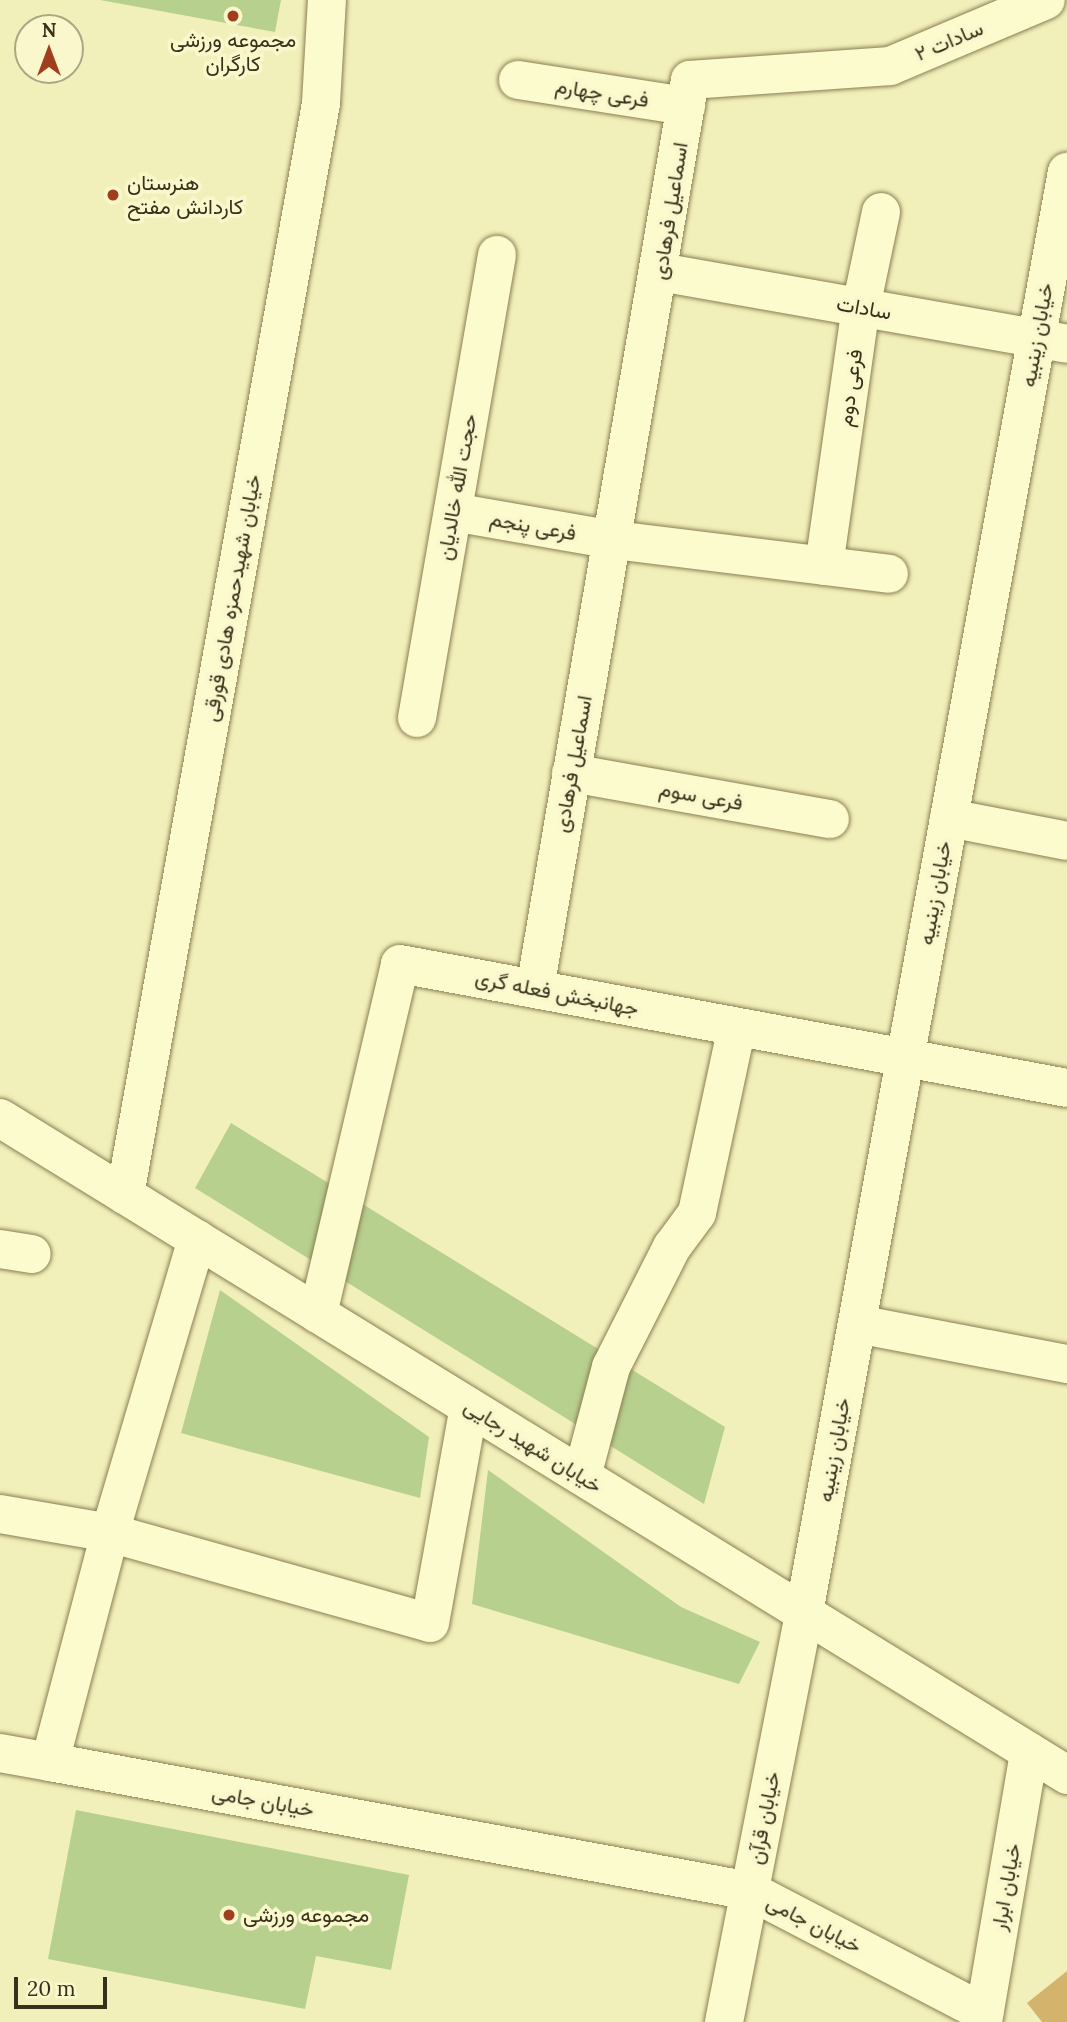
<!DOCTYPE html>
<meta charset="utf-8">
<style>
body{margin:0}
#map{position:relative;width:1067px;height:2022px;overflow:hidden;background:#f2f0ba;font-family:Lora,Vazirmatn,serif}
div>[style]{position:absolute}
.green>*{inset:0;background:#b7d08e}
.building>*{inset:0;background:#d4b36c}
.roads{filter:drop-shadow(0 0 2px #8a7f53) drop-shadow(0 0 2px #8a7f53)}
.minor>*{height:38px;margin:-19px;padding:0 19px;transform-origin:19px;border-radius:19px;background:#fcfbce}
.dots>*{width:19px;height:19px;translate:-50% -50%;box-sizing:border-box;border:4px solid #f9f7cb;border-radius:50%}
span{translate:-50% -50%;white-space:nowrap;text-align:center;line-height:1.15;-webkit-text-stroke:7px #f9f7cb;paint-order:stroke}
.poi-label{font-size:21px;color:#37301a}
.left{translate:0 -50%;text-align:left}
.street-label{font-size:21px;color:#37301a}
.north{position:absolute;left:14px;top:14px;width:70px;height:70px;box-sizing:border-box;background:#f9f7cb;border:2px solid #aba784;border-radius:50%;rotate:0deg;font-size:19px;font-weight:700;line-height:28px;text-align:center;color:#37301a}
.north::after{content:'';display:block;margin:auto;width:24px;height:32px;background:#9f3f1d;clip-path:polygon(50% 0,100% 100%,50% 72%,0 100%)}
.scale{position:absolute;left:14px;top:1977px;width:93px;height:32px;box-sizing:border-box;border:4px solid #37301a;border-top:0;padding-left:9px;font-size:21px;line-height:24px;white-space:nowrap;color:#37301a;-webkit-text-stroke:5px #f9f7cb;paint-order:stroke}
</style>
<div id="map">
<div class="green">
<i style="clip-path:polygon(100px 0,281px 0,275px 32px)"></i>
<i style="clip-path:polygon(231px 1123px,725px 1427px,704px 1504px,195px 1188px)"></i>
<i style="clip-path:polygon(220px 1290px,429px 1437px,420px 1498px,181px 1433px)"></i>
<i style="clip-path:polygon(488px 1470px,681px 1607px,760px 1642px,739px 1684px,472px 1604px)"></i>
<i style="clip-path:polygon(76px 1810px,409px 1875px,391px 1970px,316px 1956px,305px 2009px,48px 1959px)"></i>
</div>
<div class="building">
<i style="clip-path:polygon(1067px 1971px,1067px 2022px,1042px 2022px,1027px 2003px)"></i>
</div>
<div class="roads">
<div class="minor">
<i style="left:518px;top:80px;width:170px;rotate:8.8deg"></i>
<i style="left:660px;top:272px;width:413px;rotate:10deg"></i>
<i style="left:453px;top:512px;width:163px;rotate:9.9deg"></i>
<i style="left:614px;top:540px;width:277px;rotate:7deg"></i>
<i style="left:824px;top:566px;width:262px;rotate:-81.9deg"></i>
<i style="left:861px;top:307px;width:97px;rotate:-78.1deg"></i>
<i style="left:417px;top:718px;width:470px;rotate:-80.2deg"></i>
<i style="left:571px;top:773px;width:263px;rotate:10.1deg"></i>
<i style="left:949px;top:818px;width:120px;rotate:11deg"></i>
<i style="left:535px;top:989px;width:922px;rotate:-80.32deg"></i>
<i style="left:690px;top:80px;width:200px;rotate:-4deg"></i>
<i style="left:890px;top:66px;width:169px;rotate:-22.9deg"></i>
<i style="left:0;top:1118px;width:1253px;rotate:31.62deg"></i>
<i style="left:125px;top:1195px;width:1109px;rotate:-79.82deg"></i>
<i style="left:321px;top:103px;width:103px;rotate:-86.7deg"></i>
<i style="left:197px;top:1239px;width:307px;rotate:106.5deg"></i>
<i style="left:110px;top:1533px;width:237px;rotate:104.7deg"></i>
<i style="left:50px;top:1762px;width:712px;rotate:10.44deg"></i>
<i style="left:750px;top:1891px;width:264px;rotate:27.5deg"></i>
<i style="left:0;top:1249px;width:32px;rotate:9deg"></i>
<i style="left:318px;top:1314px;width:359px;rotate:-76.8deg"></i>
<i style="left:400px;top:964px;width:678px;rotate:10.53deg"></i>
<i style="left:857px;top:1324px;width:214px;rotate:10.8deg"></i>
<i style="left:582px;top:1476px;width:113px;rotate:-75.1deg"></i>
<i style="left:611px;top:1367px;width:135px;rotate:-63.1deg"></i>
<i style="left:672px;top:1247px;width:42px;rotate:-53.7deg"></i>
<i style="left:697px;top:1213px;width:190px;rotate:-77.9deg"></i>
<i style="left:0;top:1514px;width:112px;rotate:9.8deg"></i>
<i style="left:110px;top:1533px;width:332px;rotate:15.7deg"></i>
<i style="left:430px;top:1623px;width:219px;rotate:-79.8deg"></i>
<i style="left:0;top:1753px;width:51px;rotate:10.2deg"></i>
<i style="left:724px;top:2022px;width:417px;rotate:-78.9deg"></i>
<i style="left:804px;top:1613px;width:1465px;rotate:-79.66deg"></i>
<i style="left:983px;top:2022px;width:274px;rotate:-80.3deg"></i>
</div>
</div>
<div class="dots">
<i style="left:233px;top:16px;background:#9f3f1d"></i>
<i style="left:113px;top:195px;background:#9f3f1d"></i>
<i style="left:229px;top:1915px;background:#9f3f1d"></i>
</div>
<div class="poi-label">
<span style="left:233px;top:52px">مجموعه ورزشی<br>کارگران</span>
<span class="left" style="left:127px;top:195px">هنرستان<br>کاردانش مفتح</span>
<span class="left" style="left:243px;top:1915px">مجموعه ورزشی</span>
</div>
<div class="street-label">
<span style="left:949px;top:41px;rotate:-23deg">سادات ۲</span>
<span style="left:602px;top:93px;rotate:9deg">فرعی چهارم</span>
<span style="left:670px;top:211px;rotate:-81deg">اسماعیل فرهادی</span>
<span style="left:864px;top:308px;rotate:10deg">سادات</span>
<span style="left:1037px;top:335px;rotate:-80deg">خیابان زینبیه</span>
<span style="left:850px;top:388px;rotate:-82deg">فرعی دوم</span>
<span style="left:457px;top:487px;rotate:-80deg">حجت الله خالدیان</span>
<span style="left:533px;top:526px;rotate:10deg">فرعی پنجم</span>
<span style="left:232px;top:598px;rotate:-80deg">خیابان شهیدحمزه هادی قورقی</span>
<span style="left:573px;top:764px;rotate:-80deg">اسماعیل فرهادی</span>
<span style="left:701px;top:796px;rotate:10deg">فرعی سوم</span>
<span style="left:935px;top:893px;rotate:-80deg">خیابان زینبیه</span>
<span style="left:557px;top:993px;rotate:11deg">جهانبخش فعله گری</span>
<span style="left:533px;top:1446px;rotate:32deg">خیابان شهید رجایی</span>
<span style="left:834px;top:1450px;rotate:-80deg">خیابان زینبیه</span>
<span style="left:263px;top:1801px;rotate:10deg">خیابان جامی</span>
<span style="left:764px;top:1818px;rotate:-79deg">خیابان قرآن</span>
<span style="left:1006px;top:1887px;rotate:-80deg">خیابان ابرار</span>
<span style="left:814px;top:1924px;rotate:27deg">خیابان جامی</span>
</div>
<div class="north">N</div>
<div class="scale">20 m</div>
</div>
